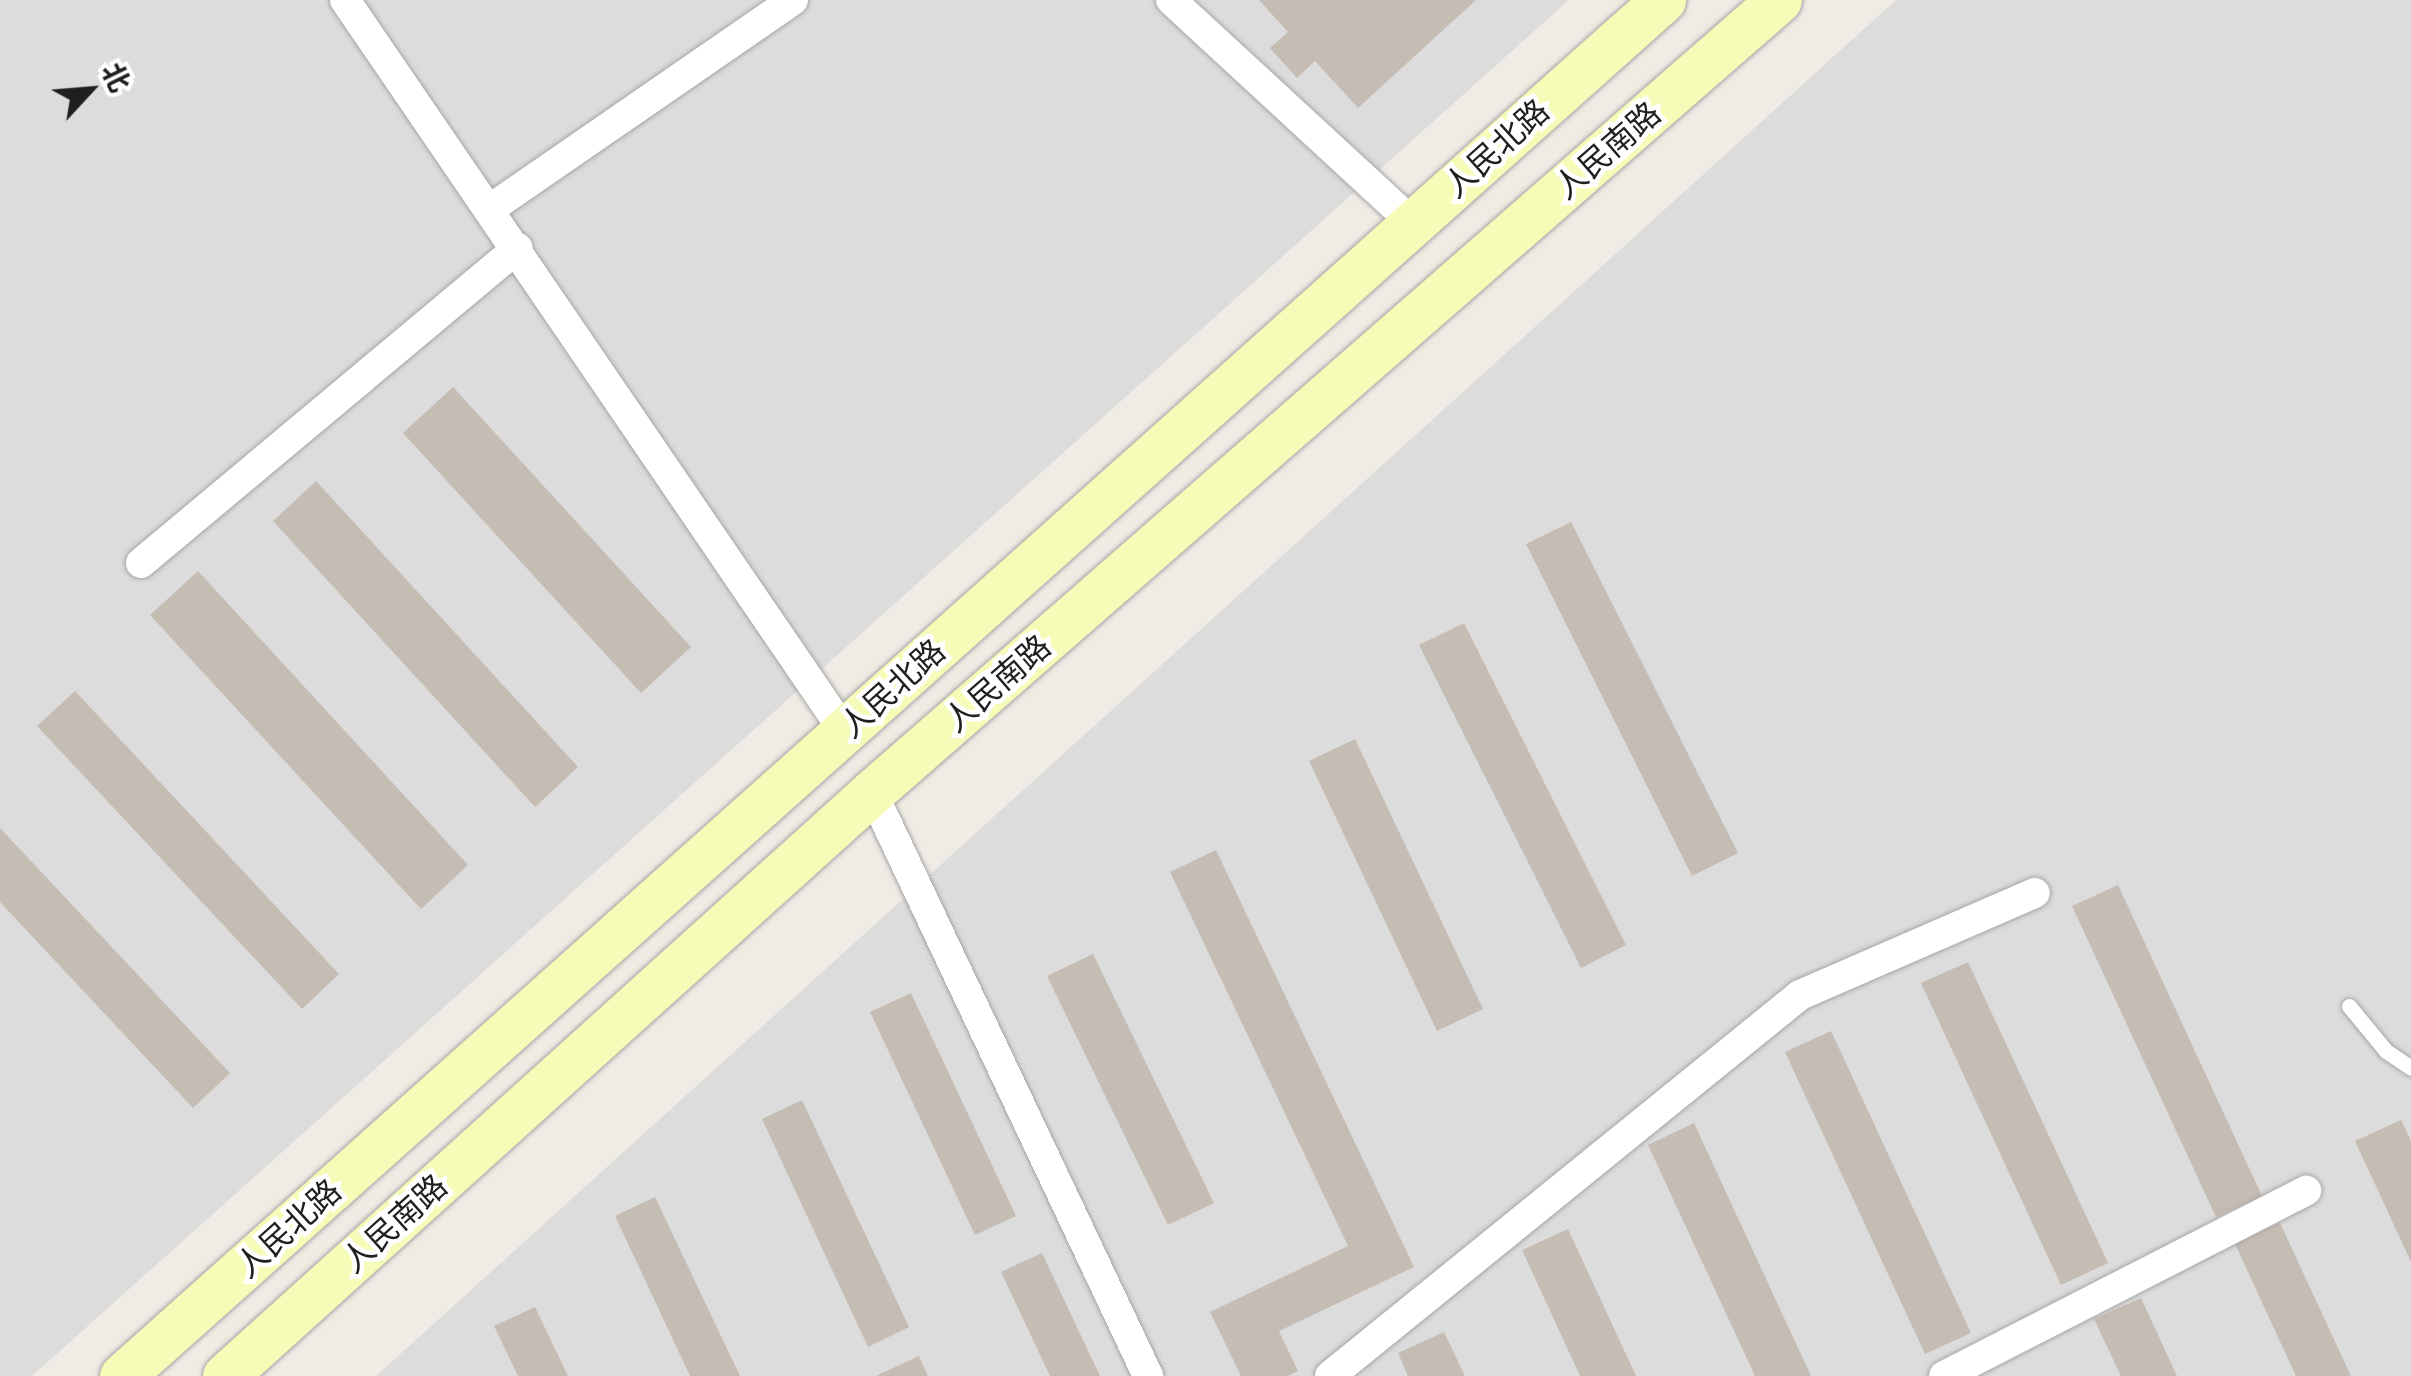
<!DOCTYPE html>
<meta charset="utf-8">
<style>
body{margin:0}
#map{position:relative;width:2411px;height:1376px;overflow:hidden;background:#f0ece5;font-family:Lato,"Noto Sans SC",sans-serif}
div>[style]{position:absolute}
.residential>*{inset:0;background:#dddcdc}
.building>*{inset:0;background:#c5bcb4}
.roads{filter:drop-shadow(0 0 2px #a6a6a6) drop-shadow(0 0 2px #a6a6a6)}
.service>*{height:15px;margin:-7.5px;padding:0 7.5px;transform-origin:7.5px;border-radius:7.5px;background:#fff}
.minor>*{height:30px;margin:-15px;padding:0 15px;transform-origin:15px;border-radius:15px;background:#fff}
.secondary>*{height:45px;margin:-22.5px;padding:0 22.5px;transform-origin:22.5px;border-radius:22.5px;background:#f6fbb8}
span{translate:-50% -50%;white-space:nowrap;text-align:center;line-height:1.15;-webkit-text-stroke:9px #fff;paint-order:stroke}
.street-label{font-size:32px;color:#1f1f1f}
.north{position:absolute;left:40px;top:40px;width:100px;height:100px;-webkit-text-stroke:8px #fff;paint-order:stroke;rotate:64deg;font-size:28px;font-weight:700;line-height:40px;text-align:center;color:#1f1f1f}
.north::after{content:'';display:block;margin:auto;width:35px;height:45px;background:#1f1f1f;clip-path:polygon(50% 0,100% 100%,50% 72%,0 100%)}
</style>
<div id="map">
<div class="residential">
<i style="clip-path:polygon(0 0,1569px 0,32px 1376px,0 1376px)"></i>
<i style="clip-path:polygon(1896px 0,2411px 0,2411px 1376px,376px 1376px)"></i>
</div>
<div class="building">
<i style="clip-path:polygon(1259px 0,1476px 0,1358px 108px,1315px 61px,1297px 78px,1270px 48px,1288px 32px)"></i>
<i style="clip-path:polygon(453px 387px,691px 647px,641px 693px,403px 433px)"></i>
<i style="clip-path:polygon(316px 481px,578px 767px,535px 807px,273px 521px)"></i>
<i style="clip-path:polygon(1571px 522px,1738px 853px,1692px 876px,1526px 544px)"></i>
<i style="clip-path:polygon(198px 571px,468px 865px,421px 909px,150px 615px)"></i>
<i style="clip-path:polygon(1464px 623px,1626px 945px,1581px 968px,1419px 645px)"></i>
<i style="clip-path:polygon(75px 691px,339px 974px,302px 1009px,37px 726px)"></i>
<i style="clip-path:polygon(1355px 739px,1483px 1009px,1437px 1031px,1309px 761px)"></i>
<i style="clip-path:polygon(0 828px,230px 1073px,193px 1108px,0 902px)"></i>
<i style="clip-path:polygon(1216px 850px,1414px 1267px,1279px 1331px,1298px 1371px,1288px 1376px,1241px 1376px,1210px 1312px,1348px 1246px,1170px 872px)"></i>
<i style="clip-path:polygon(2118px 885px,2262px 1196px,2216px 1217px,2072px 906px)"></i>
<i style="clip-path:polygon(1093px 954px,1214px 1203px,1168px 1225px,1047px 976px)"></i>
<i style="clip-path:polygon(1968px 962px,2108px 1263px,2061px 1285px,1921px 983px)"></i>
<i style="clip-path:polygon(911px 993px,1016px 1216px,975px 1235px,870px 1012px)"></i>
<i style="clip-path:polygon(1831px 1031px,1971px 1333px,1925px 1354px,1785px 1052px)"></i>
<i style="clip-path:polygon(802px 1100px,909px 1327px,868px 1347px,762px 1119px)"></i>
<i style="clip-path:polygon(2401px 1120px,2411px 1141px,2411px 1262px,2355px 1141px)"></i>
<i style="clip-path:polygon(1694px 1123px,1811px 1376px,1755px 1376px,1648px 1145px)"></i>
<i style="clip-path:polygon(655px 1197px,740px 1376px,690px 1376px,615px 1216px)"></i>
<i style="clip-path:polygon(2280px 1223px,2351px 1376px,2296px 1376px,2235px 1244px)"></i>
<i style="clip-path:polygon(1568px 1229px,1636px 1376px,1580px 1376px,1522px 1250px)"></i>
<i style="clip-path:polygon(1042px 1253px,1100px 1376px,1050px 1376px,1001px 1272px)"></i>
<i style="clip-path:polygon(2141px 1298px,2177px 1376px,2121px 1376px,2094px 1319px)"></i>
<i style="clip-path:polygon(535px 1307px,568px 1376px,518px 1376px,494px 1326px)"></i>
<i style="clip-path:polygon(1444px 1332px,1465px 1376px,1408px 1376px,1398px 1353px)"></i>
<i style="clip-path:polygon(919px 1356px,928px 1376px,876px 1376px)"></i>
</div>
<div class="roads">
<div class="service">
<i style="left:2349px;top:1006px;width:58px;rotate:50.6deg"></i>
<i style="left:2386px;top:1051px;width:30px;rotate:34deg"></i>
</div>
<div class="minor">
<i style="left:345px;top:0;width:885px;rotate:55.68deg"></i>
<i style="left:1171px;top:0;width:329px;rotate:42.7deg"></i>
<i style="left:490px;top:209px;width:368px;rotate:-34.6deg"></i>
<i style="left:141px;top:563px;width:491px;rotate:-39.9deg"></i>
<i style="left:872px;top:792px;width:646px;rotate:64.7deg"></i>
<i style="left:1330px;top:1376px;width:605px;rotate:-39.03deg"></i>
<i style="left:1800px;top:995px;width:256px;rotate:-23.5deg"></i>
<i style="left:1944px;top:1376px;width:407px;rotate:-27.1deg"></i>
</div>
<div class="secondary">
<i style="left:122px;top:1376px;width:2066px;rotate:-41.76deg"></i>
<i style="left:225px;top:1376px;width:872px;rotate:-42.07deg"></i>
<i style="left:872px;top:792px;width:1204px;rotate:-41.13deg"></i>
</div>
</div>
<div class="street-label">
<span style="left:1496px;top:148px;rotate:-42deg">人民北路</span>
<span style="left:1607px;top:150px;rotate:-41deg">人民南路</span>
<span style="left:997px;top:683px;rotate:-41deg">人民南路</span>
<span style="left:892px;top:688px;rotate:-42deg">人民北路</span>
<span style="left:394px;top:1223px;rotate:-42deg">人民南路</span>
<span style="left:288px;top:1228px;rotate:-42deg">人民北路</span>
</div>
<div class="north">北</div>
</div>
